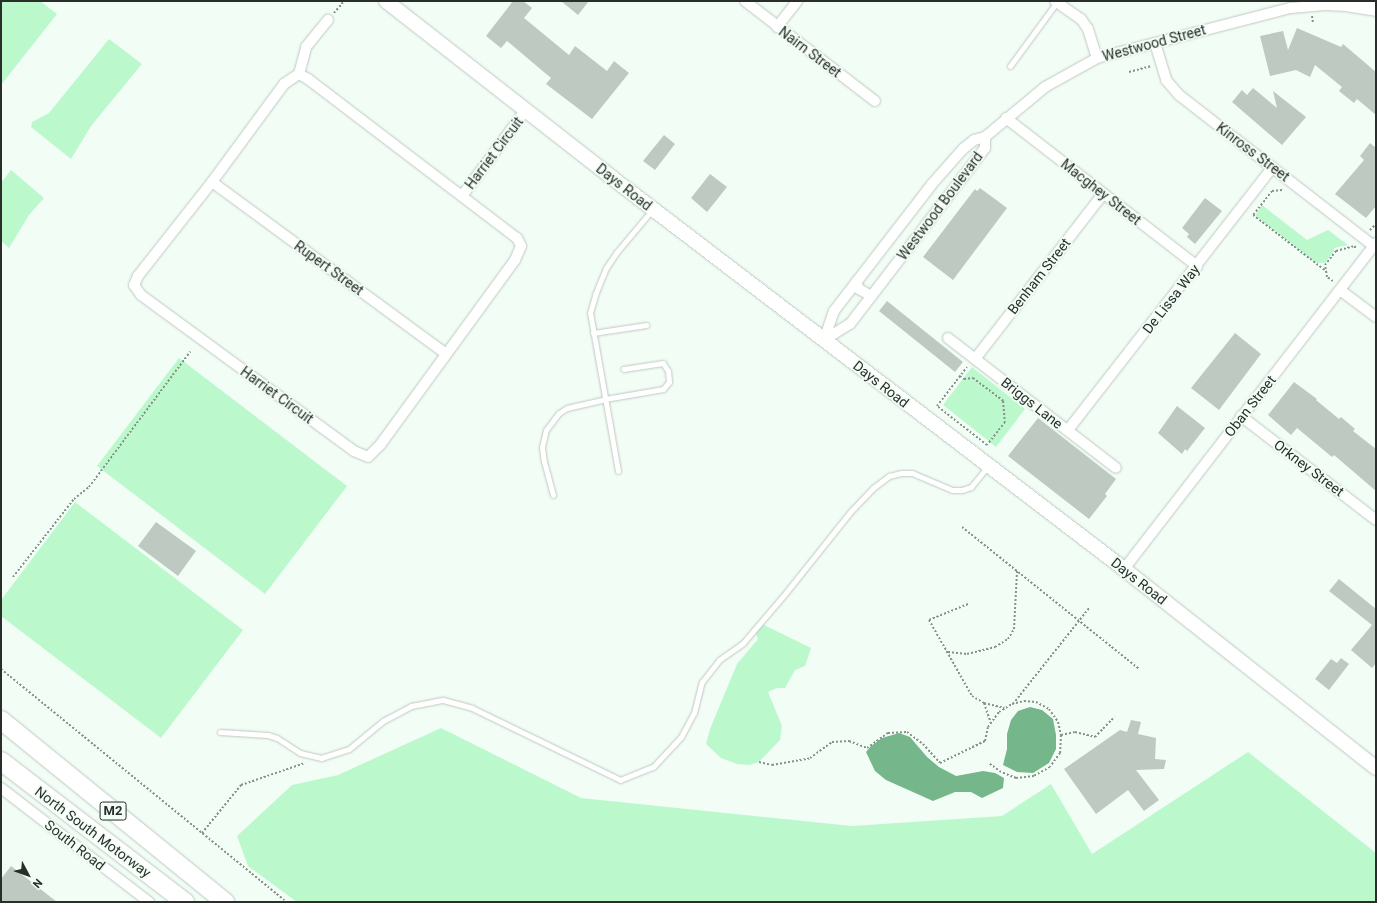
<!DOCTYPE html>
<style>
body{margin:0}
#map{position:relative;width:1377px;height:903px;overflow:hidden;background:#f2fdf5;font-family:Roboto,sans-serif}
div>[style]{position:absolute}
.green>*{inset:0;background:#bbf9cd}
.water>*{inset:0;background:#75b68a}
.building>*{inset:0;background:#bec9c1}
.path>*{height:2px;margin-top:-1px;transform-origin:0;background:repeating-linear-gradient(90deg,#89908b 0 2px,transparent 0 4px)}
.roads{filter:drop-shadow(0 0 1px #bec9c1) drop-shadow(0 0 1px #bec9c1)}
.lane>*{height:5px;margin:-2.5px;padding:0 2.5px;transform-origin:2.5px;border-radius:2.5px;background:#fff}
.street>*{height:10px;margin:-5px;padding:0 5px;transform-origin:5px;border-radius:5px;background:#fff}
.secondary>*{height:14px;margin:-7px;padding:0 7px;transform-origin:7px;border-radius:7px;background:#fff}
.highway>*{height:18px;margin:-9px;padding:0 9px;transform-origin:9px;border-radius:9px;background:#fff}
span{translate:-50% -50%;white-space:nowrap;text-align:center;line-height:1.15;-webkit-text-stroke:3.5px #f2fdf5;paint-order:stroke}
.shield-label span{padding:1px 3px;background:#f2fdf5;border:1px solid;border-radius:3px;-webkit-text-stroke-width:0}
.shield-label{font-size:13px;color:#2a2e2b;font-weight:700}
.street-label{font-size:14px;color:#2a2e2b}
.frame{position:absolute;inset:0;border:2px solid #2a2e2b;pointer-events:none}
.north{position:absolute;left:8px;top:855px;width:40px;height:40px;-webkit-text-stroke:3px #f2fdf5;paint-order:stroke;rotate:131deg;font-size:11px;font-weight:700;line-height:16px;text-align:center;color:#2a2e2b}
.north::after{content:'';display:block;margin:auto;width:14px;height:18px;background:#2a2e2b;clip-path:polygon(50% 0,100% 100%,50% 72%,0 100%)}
</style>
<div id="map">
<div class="green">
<i style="clip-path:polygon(1px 1px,40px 1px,57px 14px,1px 85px)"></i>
<i style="clip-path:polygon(109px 39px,142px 64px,91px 126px,71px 159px,31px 127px,32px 122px,49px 113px)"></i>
<i style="clip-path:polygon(11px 170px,44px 198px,29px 215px,9px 248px,1px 241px,1px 183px)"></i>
<i style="clip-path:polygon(1262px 205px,1307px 240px,1328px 230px,1348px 245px,1334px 248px,1334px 251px,1325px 263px,1316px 263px,1255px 216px)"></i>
<i style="clip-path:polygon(179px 358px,347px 486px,265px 594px,97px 466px)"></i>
<i style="clip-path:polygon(972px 367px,1025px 409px,996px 447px,943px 405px)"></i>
<i style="clip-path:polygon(75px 502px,243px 630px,161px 738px,1px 616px,1px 600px)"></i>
<i style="clip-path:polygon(760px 623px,811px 648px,805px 666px,795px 670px,785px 688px,777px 688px,768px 692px,782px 726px,780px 740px,759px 762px,750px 765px,737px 764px,721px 758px,706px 744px,710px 729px,737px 664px,758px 639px,754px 630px)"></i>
<i style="clip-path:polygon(441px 728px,581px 798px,852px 826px,1002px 816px,1051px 784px,1092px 854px,1248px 752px,1376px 853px,1376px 902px,297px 902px,248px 866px,237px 836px,292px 785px,338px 775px)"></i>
</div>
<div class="water">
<i style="clip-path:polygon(1030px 707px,1042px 710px,1053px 719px,1056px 735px,1056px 749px,1049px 763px,1033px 773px,1017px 772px,1003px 765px,1007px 749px,1007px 734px,1011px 720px,1018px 711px)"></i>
<i style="clip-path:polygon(899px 733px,910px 737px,927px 757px,939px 767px,956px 776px,983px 771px,995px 773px,1004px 778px,1003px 788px,982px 798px,971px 792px,955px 792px,933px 801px,886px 780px,875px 771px,866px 752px,871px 746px,882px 738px)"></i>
</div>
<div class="building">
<i style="clip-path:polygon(513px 1px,523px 1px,532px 8px,524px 18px,569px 55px,575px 46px,607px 71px,614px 61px,629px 73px,592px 119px,546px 84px,551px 78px,507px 41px,501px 48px,486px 36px)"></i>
<i style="clip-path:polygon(561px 1px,589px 1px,578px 15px)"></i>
<i style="clip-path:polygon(1297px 28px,1341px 47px,1343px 44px,1376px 72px,1376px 115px,1357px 99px,1354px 103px,1339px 91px,1342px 87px,1315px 65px,1310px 77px,1296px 70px,1270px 76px,1260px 36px,1283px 31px,1288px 50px)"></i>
<i style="clip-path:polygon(1253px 88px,1277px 108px,1273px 91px,1306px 117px,1282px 145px,1232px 102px,1242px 90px,1247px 95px)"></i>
<i style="clip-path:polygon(664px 135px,675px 144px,655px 170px,643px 161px)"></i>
<i style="clip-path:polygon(1370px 143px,1376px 148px,1376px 206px,1366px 218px,1335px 194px,1364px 160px,1360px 156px)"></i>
<i style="clip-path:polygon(710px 174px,727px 187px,707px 212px,691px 198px)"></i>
<i style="clip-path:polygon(980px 188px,1007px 208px,953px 280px,923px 257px,975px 189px,977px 191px)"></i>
<i style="clip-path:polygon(1205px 198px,1222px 211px,1195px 244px,1187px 237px,1189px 234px,1182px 228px)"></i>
<i style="clip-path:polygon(887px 301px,963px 362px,955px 372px,879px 311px)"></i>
<i style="clip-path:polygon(1235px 333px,1261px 354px,1219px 410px,1191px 388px)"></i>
<i style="clip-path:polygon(1294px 382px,1317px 399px,1316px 400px,1339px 419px,1341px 417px,1355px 429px,1353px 431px,1376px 449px,1376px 491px,1334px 455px,1332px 457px,1297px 428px,1291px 435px,1268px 415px)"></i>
<i style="clip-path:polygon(1177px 406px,1205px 428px,1187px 451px,1185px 449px,1182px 454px,1158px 433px)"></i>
<i style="clip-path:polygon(1038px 418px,1116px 479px,1105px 494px,1107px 496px,1089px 519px,1008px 456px)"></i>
<i style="clip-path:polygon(156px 522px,196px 551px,178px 576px,138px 546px)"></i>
<i style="clip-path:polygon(1339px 579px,1376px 609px,1376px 663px,1372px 668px,1351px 650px,1372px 625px,1329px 591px)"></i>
<i style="clip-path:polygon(1341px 658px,1349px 664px,1329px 690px,1315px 679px,1331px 659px,1337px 663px)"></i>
<i style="clip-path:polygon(1131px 720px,1141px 722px,1138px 734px,1156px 738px,1155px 759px,1166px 760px,1164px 769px,1136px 770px,1159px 800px,1144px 811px,1128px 790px,1096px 814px,1064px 769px,1120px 730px,1127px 732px)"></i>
<i style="clip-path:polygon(11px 866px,57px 902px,1px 902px,1px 879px)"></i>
</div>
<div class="path">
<i style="left:334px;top:13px;width:16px;rotate:-50deg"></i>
<i style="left:1312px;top:16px;width:7px;rotate:82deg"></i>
<i style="left:1129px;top:72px;width:23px;rotate:-15deg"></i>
<i style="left:1281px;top:189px;width:1px;rotate:45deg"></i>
<i style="left:1282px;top:190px;width:10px;rotate:174deg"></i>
<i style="left:1272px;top:191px;width:31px;rotate:128deg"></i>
<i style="left:1253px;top:215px;width:92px;rotate:37.5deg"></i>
<i style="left:1370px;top:230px;width:7px;rotate:-45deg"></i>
<i style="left:1333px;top:281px;width:7px;rotate:-146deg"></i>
<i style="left:1327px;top:277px;width:12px;rotate:-99deg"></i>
<i style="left:1325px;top:265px;width:18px;rotate:-52deg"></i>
<i style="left:1336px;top:251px;width:20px;rotate:-15deg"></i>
<i style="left:1355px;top:246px;width:2px;rotate:90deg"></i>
<i style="left:960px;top:376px;width:5px;rotate:37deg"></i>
<i style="left:964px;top:379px;width:9px;rotate:-6deg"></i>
<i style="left:973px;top:378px;width:38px;rotate:37deg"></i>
<i style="left:1003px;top:401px;width:21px;rotate:85deg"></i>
<i style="left:1005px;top:422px;width:29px;rotate:128deg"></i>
<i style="left:987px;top:445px;width:63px;rotate:-142deg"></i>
<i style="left:937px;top:406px;width:49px;rotate:-52.4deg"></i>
<i style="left:962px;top:527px;width:227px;rotate:38.7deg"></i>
<i style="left:13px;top:577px;width:99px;rotate:-52deg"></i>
<i style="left:74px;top:499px;width:19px;rotate:-39deg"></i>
<i style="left:89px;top:487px;width:169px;rotate:-53.2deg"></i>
<i style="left:968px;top:604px;width:42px;rotate:157.7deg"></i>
<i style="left:929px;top:620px;width:87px;rotate:60.5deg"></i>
<i style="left:972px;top:696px;width:14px;rotate:30deg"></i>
<i style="left:984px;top:703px;width:21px;rotate:14deg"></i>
<i style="left:948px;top:652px;width:19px;rotate:6deg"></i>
<i style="left:967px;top:654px;width:29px;rotate:-14deg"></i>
<i style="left:995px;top:647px;width:15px;rotate:-32deg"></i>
<i style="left:1008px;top:639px;width:12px;rotate:-59deg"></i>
<i style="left:1014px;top:629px;width:58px;rotate:-87deg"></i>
<i style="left:1px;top:669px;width:369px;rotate:39.2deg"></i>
<i style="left:984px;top:703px;width:21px;rotate:71deg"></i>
<i style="left:1013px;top:704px;width:124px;rotate:-51.6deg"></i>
<i style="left:1061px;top:735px;width:14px;rotate:-12deg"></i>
<i style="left:1075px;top:732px;width:21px;rotate:14deg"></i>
<i style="left:1095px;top:737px;width:28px;rotate:-46deg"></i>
<i style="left:759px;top:762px;width:13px;rotate:13deg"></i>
<i style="left:772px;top:765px;width:39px;rotate:-10deg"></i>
<i style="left:810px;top:758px;width:27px;rotate:-36deg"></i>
<i style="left:832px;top:742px;width:17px;rotate:-3deg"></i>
<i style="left:849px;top:741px;width:19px;rotate:21deg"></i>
<i style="left:867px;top:748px;width:26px;rotate:-36deg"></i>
<i style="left:888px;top:733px;width:19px;rotate:-3deg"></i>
<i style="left:907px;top:732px;width:20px;rotate:37deg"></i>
<i style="left:923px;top:744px;width:25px;rotate:48deg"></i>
<i style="left:940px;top:763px;width:50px;rotate:-26.1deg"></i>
<i style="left:985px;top:741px;width:14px;rotate:-78deg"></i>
<i style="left:988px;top:727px;width:19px;rotate:-54deg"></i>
<i style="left:999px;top:712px;width:15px;rotate:-32deg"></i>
<i style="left:1012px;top:704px;width:12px;rotate:-14deg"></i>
<i style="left:1024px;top:701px;width:12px;rotate:5deg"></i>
<i style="left:1036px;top:702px;width:15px;rotate:28deg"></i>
<i style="left:1049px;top:709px;width:16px;rotate:55deg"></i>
<i style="left:1058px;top:722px;width:13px;rotate:77deg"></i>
<i style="left:1061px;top:735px;width:18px;rotate:93deg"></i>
<i style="left:1060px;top:753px;width:17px;rotate:126deg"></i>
<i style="left:1050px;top:767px;width:18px;rotate:151deg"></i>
<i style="left:1034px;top:776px;width:18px;rotate:174deg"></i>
<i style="left:1016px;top:778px;width:16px;rotate:-158deg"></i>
<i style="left:1001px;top:772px;width:14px;rotate:-144deg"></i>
<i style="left:202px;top:833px;width:62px;rotate:-50.9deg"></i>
<i style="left:241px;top:785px;width:68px;rotate:-19deg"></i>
</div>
<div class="roads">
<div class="lane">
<i style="left:1010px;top:66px;width:79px;rotate:-53.7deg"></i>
<i style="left:593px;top:333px;width:54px;rotate:-8.6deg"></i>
<i style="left:618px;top:471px;width:160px;rotate:-100deg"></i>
<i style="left:590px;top:313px;width:19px;rotate:-74deg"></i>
<i style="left:595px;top:295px;width:29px;rotate:-68deg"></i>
<i style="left:606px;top:268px;width:18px;rotate:-56deg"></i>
<i style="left:616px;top:253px;width:56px;rotate:-50.1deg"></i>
<i style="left:553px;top:495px;width:34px;rotate:-105deg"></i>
<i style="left:544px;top:462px;width:15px;rotate:-98deg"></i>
<i style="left:542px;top:447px;width:17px;rotate:-77deg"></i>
<i style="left:546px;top:430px;width:21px;rotate:-53deg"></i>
<i style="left:559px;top:413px;width:9px;rotate:-32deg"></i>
<i style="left:567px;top:408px;width:39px;rotate:-13deg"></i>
<i style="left:605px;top:399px;width:59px;rotate:-9.8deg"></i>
<i style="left:663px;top:389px;width:9px;rotate:-49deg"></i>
<i style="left:669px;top:382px;width:11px;rotate:-95deg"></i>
<i style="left:668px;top:371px;width:9px;rotate:-122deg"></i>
<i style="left:663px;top:363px;width:40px;rotate:171.5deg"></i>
<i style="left:220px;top:732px;width:48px;rotate:3.6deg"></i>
<i style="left:268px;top:735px;width:9px;rotate:18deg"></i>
<i style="left:277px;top:738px;width:27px;rotate:33deg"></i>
<i style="left:300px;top:753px;width:22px;rotate:13deg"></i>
<i style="left:321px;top:758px;width:29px;rotate:-18deg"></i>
<i style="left:349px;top:749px;width:44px;rotate:-39.5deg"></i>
<i style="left:383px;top:721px;width:32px;rotate:-28deg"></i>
<i style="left:411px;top:706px;width:33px;rotate:-11deg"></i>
<i style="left:443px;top:700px;width:30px;rotate:15deg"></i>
<i style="left:472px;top:708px;width:165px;rotate:25.9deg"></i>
<i style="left:620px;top:780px;width:35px;rotate:-22deg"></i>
<i style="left:653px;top:767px;width:41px;rotate:-47deg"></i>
<i style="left:681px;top:737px;width:27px;rotate:-62deg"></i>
<i style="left:694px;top:713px;width:32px;rotate:-76deg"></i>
<i style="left:702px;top:682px;width:28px;rotate:-52deg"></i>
<i style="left:719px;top:660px;width:29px;rotate:-35deg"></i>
<i style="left:743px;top:643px;width:63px;rotate:-49.5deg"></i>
<i style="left:784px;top:595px;width:107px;rotate:-51.4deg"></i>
<i style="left:851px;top:511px;width:32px;rotate:-46deg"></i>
<i style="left:873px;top:488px;width:20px;rotate:-37deg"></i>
<i style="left:889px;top:476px;width:12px;rotate:-14deg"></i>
<i style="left:901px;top:473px;width:11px"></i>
<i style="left:912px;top:473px;width:43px;rotate:23deg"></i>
<i style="left:952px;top:490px;width:10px"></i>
<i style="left:962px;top:490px;width:9px;rotate:-18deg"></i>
<i style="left:971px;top:487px;width:27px;rotate:-51deg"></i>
</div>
<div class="street">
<i style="left:745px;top:1px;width:164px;rotate:37.6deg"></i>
<i style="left:1055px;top:1px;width:32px;rotate:35deg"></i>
<i style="left:1081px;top:19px;width:12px;rotate:55deg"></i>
<i style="left:1088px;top:29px;width:30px;rotate:73deg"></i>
<i style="left:1356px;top:4px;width:18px;rotate:-9deg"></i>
<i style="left:777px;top:27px;width:33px;rotate:-52deg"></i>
<i style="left:1155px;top:43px;width:39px;rotate:73deg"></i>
<i style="left:1166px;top:80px;width:20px;rotate:49deg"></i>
<i style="left:1179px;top:95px;width:247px;rotate:37.8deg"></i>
<i style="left:299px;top:74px;width:10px;rotate:29deg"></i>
<i style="left:308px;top:79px;width:263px;rotate:37.3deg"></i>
<i style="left:517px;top:238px;width:9px;rotate:63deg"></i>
<i style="left:521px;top:246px;width:15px;rotate:113deg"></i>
<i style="left:515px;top:260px;width:228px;rotate:126.1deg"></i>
<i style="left:381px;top:444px;width:18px;rotate:135deg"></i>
<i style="left:368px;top:457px;width:15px;rotate:-157deg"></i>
<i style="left:354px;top:451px;width:264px;rotate:-143.8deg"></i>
<i style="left:141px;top:295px;width:12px;rotate:-125deg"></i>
<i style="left:134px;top:285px;width:10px;rotate:-66deg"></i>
<i style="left:138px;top:276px;width:120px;rotate:-51.8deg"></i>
<i style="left:212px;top:182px;width:122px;rotate:-53.7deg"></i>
<i style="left:284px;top:84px;width:18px;rotate:-34deg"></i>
<i style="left:299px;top:74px;width:28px;rotate:-75deg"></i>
<i style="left:306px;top:47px;width:35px;rotate:-51deg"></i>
<i style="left:1006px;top:118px;width:242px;rotate:37.8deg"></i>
<i style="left:985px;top:137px;width:78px;rotate:-39.8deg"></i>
<i style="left:1045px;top:87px;width:60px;rotate:-29.1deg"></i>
<i style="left:1097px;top:58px;width:200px;rotate:-14.5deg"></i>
<i style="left:1291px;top:8px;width:34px;rotate:-5deg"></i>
<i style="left:1325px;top:5px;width:21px;rotate:3deg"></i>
<i style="left:1346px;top:6px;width:30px;rotate:9deg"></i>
<i style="left:212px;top:182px;width:289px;rotate:36.3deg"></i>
<i style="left:462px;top:196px;width:106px;rotate:-53.5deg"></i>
<i style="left:856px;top:282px;width:8px;rotate:67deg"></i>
<i style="left:859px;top:289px;width:14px;rotate:30deg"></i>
<i style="left:1340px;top:290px;width:45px;rotate:36.9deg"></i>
<i style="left:948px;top:338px;width:212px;rotate:37.7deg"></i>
<i style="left:824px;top:340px;width:31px;rotate:-71deg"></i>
<i style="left:834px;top:311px;width:160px;rotate:-52.3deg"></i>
<i style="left:932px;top:184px;width:47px;rotate:-48.5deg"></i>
<i style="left:963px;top:149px;width:14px;rotate:-39deg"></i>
<i style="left:974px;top:140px;width:11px;rotate:-15deg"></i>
<i style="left:824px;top:340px;width:31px;rotate:-32deg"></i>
<i style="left:850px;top:324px;width:222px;rotate:-52.5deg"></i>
<i style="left:985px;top:148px;width:11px;rotate:-90deg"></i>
<i style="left:975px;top:359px;width:209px;rotate:-52.2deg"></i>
<i style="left:1241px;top:416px;width:170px;rotate:37.6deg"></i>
<i style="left:1068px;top:430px;width:333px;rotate:-52.1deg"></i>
<i style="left:1124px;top:569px;width:412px;rotate:-52.3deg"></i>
<i style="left:1px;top:788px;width:187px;rotate:37.6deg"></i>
</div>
<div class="secondary">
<i style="left:386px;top:1px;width:286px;rotate:38deg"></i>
<i style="left:611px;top:177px;width:646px;rotate:37.38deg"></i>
<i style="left:1124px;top:569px;width:321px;rotate:38.3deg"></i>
</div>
<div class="highway">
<i style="left:1px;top:720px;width:289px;rotate:39.1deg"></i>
<i style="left:1px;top:761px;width:232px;rotate:37.5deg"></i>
</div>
</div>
<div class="shield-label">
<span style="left:113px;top:811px">M2</span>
</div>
<div class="street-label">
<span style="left:1154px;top:43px;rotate:-15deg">Westwood Street</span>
<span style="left:810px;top:52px;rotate:37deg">Nairn Street</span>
<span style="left:1253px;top:152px;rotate:37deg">Kinross Street</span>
<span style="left:494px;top:153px;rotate:-53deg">Harriet Circuit</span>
<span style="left:624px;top:187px;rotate:38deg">Days Road</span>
<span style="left:1101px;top:192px;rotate:38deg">Macghey Street</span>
<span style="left:940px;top:206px;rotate:-53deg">Westwood Boulevard</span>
<span style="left:329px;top:268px;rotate:36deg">Rupert Street</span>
<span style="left:1039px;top:276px;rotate:-52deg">Benham Street</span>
<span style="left:1171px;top:299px;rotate:-52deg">De Lissa Way</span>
<span style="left:881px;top:384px;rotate:38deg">Days Road</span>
<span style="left:277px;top:395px;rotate:36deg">Harriet Circuit</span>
<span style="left:1032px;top:403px;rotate:38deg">Briggs Lane</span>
<span style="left:1250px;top:406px;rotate:-52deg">Oban Street</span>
<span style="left:1309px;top:468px;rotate:37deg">Orkney Street</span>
<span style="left:1139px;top:581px;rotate:38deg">Days Road</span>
<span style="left:93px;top:832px;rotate:37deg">North South Motorway</span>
<span style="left:75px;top:845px;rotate:38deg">South Road</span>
</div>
<div class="frame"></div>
<div class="north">N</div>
</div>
